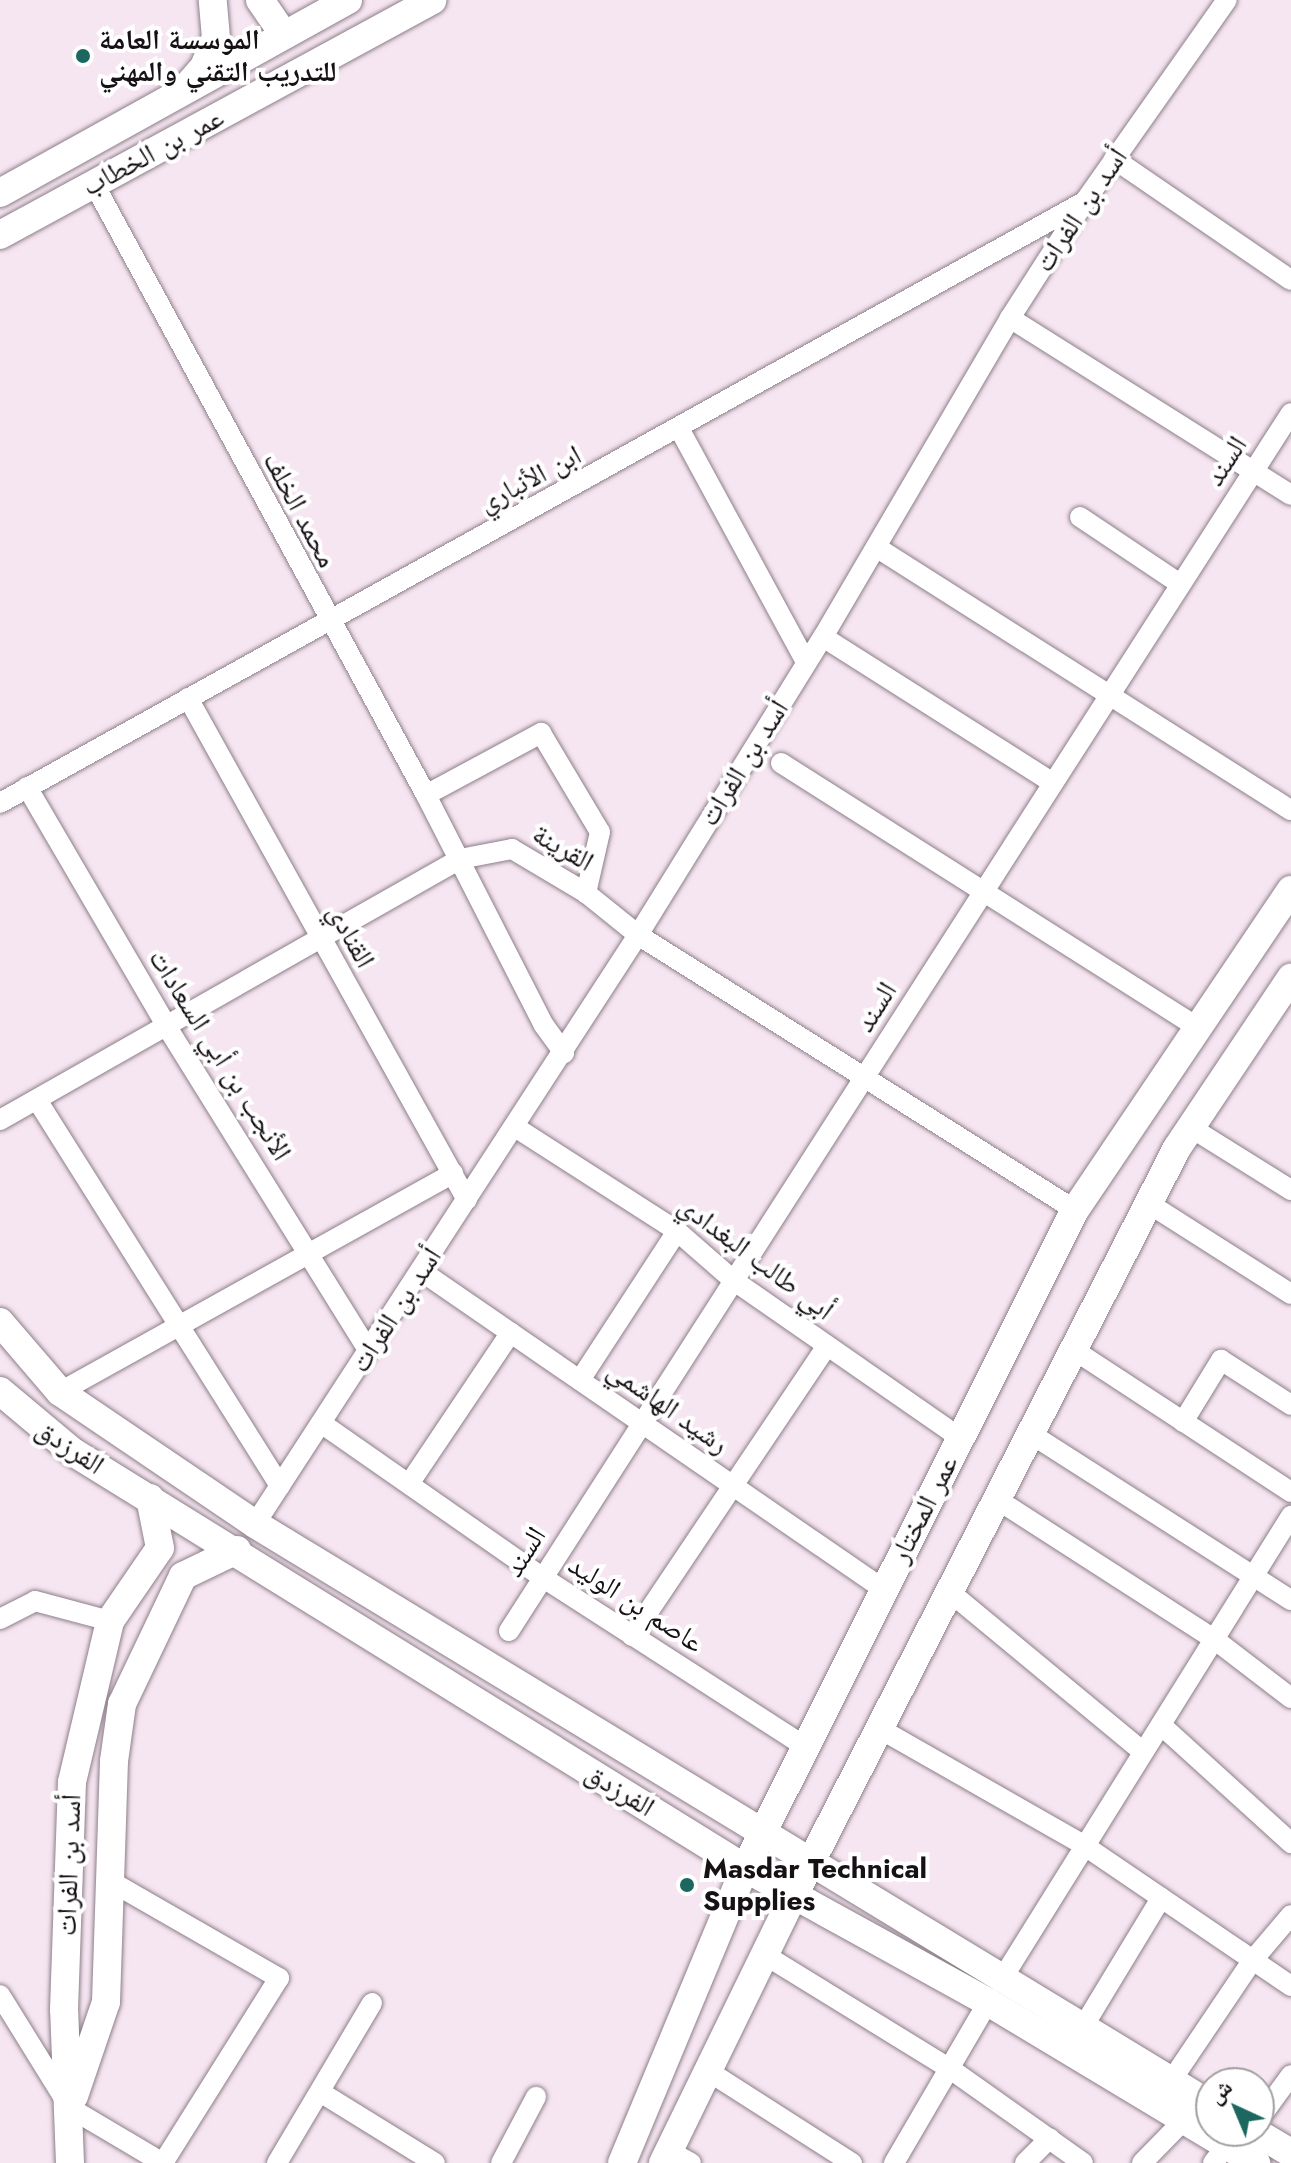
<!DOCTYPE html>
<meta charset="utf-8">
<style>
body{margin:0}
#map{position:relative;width:1291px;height:2163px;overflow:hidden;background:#f6e6f1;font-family:Jost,"Noto Naskh Arabic",sans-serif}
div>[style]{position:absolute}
.roads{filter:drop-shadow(0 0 2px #8c7f89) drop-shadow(0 0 2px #8c7f89)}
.street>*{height:20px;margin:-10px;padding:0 10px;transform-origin:10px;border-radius:10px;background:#fff}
.secondary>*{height:28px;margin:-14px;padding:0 14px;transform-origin:14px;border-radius:14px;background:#fff}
.dots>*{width:22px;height:22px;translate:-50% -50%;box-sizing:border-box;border:4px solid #fff;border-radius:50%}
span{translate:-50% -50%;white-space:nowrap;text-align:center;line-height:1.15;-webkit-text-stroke:8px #fff;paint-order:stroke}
.poi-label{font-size:28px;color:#161115;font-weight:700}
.left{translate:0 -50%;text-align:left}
.street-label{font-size:28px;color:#161115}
.north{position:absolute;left:1195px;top:2067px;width:80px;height:80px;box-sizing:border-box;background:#fff;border:2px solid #a2a0a1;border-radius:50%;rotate:316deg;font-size:22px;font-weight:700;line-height:32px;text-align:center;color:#161115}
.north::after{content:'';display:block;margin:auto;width:28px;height:36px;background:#1c675f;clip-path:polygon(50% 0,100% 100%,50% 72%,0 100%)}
</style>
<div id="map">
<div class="roads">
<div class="street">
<i style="left:1114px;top:159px;width:214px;rotate:34.4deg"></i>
<i style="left:94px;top:184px;width:695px;rotate:61.48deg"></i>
<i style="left:426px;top:795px;width:257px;rotate:62.9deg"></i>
<i style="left:543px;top:1024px;width:36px;rotate:54deg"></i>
<i style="left:1010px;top:318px;width:332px;rotate:32.2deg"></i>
<i style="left:680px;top:430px;width:264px;rotate:61.5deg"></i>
<i style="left:1080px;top:517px;width:120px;rotate:33.8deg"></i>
<i style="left:876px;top:547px;width:491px;rotate:32.4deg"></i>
<i style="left:823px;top:637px;width:272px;rotate:32.4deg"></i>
<i style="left:188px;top:698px;width:574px;rotate:60.94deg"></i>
<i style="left:781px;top:763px;width:494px;rotate:32.4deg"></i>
<i style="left:27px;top:787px;width:278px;rotate:59.7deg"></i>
<i style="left:167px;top:1027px;width:382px;rotate:58.1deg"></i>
<i style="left:426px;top:795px;width:131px;rotate:-28.3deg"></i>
<i style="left:541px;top:733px;width:115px;rotate:59.2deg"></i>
<i style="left:600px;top:832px;width:63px;rotate:102.9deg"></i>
<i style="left:0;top:803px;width:1237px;rotate:-29.01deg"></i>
<i style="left:37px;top:1100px;width:456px;rotate:57.8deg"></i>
<i style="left:0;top:1120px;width:529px;rotate:-29.57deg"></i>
<i style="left:460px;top:859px;width:53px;rotate:-10.9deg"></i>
<i style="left:512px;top:849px;width:86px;rotate:30.7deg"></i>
<i style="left:586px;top:893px;width:67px;rotate:38.9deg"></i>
<i style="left:638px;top:935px;width:516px;rotate:32.18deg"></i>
<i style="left:515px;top:1127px;width:193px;rotate:32.7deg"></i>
<i style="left:677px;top:1231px;width:74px;rotate:41.2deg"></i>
<i style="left:733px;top:1280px;width:277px;rotate:34.8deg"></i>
<i style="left:1190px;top:1127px;width:119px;rotate:32deg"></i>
<i style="left:1148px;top:1203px;width:169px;rotate:32.5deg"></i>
<i style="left:421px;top:1271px;width:561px;rotate:34.54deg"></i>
<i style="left:1074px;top:1350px;width:259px;rotate:33.2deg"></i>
<i style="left:580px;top:1380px;width:178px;rotate:-56.9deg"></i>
<i style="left:60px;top:1392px;width:450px;rotate:-29.1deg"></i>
<i style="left:1183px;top:1422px;width:73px;rotate:-58.5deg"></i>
<i style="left:1221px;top:1360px;width:83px;rotate:32.7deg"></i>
<i style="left:321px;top:1423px;width:269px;rotate:34.9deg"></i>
<i style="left:542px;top:1577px;width:312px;rotate:32.8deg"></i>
<i style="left:1031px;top:1434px;width:308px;rotate:32.6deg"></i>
<i style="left:411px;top:1481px;width:179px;rotate:-56.1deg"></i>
<i style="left:998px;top:1500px;width:257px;rotate:32.8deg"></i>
<i style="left:1214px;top:1639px;width:97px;rotate:37.5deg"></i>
<i style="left:255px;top:1524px;width:703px;rotate:-56.97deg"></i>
<i style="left:638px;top:935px;width:351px;rotate:-58.2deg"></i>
<i style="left:823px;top:637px;width:370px;rotate:-59.6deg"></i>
<i style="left:1010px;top:318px;width:139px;rotate:-57.3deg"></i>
<i style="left:1085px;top:201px;width:246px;rotate:-54.8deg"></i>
<i style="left:951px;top:1593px;width:249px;rotate:39.6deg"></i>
<i style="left:0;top:1619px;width:39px;rotate:-27deg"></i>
<i style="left:35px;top:1601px;width:78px;rotate:14.9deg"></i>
<i style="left:509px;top:1631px;width:1447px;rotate:-57.3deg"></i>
<i style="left:632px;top:1636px;width:349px;rotate:-56.1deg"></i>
<i style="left:1161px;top:1725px;width:176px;rotate:42.2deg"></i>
<i style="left:882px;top:1730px;width:234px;rotate:29.7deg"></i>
<i style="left:1085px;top:1846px;width:249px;rotate:34.2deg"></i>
<i style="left:110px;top:1881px;width:195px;rotate:29.9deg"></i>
<i style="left:279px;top:1978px;width:218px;rotate:122.1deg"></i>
<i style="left:765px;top:1955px;width:216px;rotate:31.6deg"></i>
<i style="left:949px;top:2068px;width:164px;rotate:35.3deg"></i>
<i style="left:1002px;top:1979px;width:546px;rotate:-58.03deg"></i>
<i style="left:0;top:1995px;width:133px;rotate:58.2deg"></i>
<i style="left:70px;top:2108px;width:108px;rotate:30.6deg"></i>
<i style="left:1083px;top:2027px;width:151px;rotate:-58.8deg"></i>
<i style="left:708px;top:2071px;width:171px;rotate:32.6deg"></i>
<i style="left:1171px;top:2081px;width:145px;rotate:-56deg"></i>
<i style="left:1252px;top:1961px;width:60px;rotate:-49.7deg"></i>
<i style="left:320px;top:2092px;width:135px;rotate:31.7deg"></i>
<i style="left:1259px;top:2119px;width:54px;rotate:-54deg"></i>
<i style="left:669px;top:2151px;width:25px;rotate:29deg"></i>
<i style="left:277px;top:2163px;width:186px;rotate:-59.3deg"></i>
<i style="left:501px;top:2163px;width:75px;rotate:-62.1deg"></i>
<i style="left:894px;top:2163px;width:186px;rotate:-59.7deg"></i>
<i style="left:1025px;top:2163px;width:35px;rotate:-45deg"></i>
<i style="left:1142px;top:2163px;width:60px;rotate:-45.7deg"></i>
<i style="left:1213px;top:2163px;width:23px;rotate:-52deg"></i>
</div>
<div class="secondary">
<i style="left:260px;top:0;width:42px;rotate:55.6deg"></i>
<i style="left:190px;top:83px;width:21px;rotate:-49deg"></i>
<i style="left:204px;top:67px;width:31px;rotate:-68deg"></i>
<i style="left:216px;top:38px;width:38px;rotate:-95deg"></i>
<i style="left:0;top:193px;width:398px;rotate:-29deg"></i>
<i style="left:0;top:235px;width:492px;rotate:-28.5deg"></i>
<i style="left:0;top:1322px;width:92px;rotate:49.4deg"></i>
<i style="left:60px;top:1392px;width:235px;rotate:34.1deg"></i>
<i style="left:255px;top:1524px;width:1119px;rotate:31.29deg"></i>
<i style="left:0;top:1391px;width:95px;rotate:39.9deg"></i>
<i style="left:73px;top:1452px;width:790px;rotate:31.76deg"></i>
<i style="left:745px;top:1868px;width:277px;rotate:28.9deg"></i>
<i style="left:988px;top:2002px;width:313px;rotate:31deg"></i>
<i style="left:74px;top:2096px;width:99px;rotate:-71.2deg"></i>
<i style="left:106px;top:2002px;width:241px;rotate:-88.1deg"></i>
<i style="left:114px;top:1761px;width:58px;rotate:-82deg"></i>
<i style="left:122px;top:1704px;width:142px;rotate:-64.5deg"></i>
<i style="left:183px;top:1576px;width:60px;rotate:-25.7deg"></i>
<i style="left:1254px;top:2131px;width:43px;rotate:30.7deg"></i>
<i style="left:70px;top:2163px;width:153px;rotate:-92.2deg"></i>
<i style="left:64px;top:2010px;width:228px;rotate:-88deg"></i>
<i style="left:72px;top:1782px;width:165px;rotate:-76.7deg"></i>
<i style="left:110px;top:1621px;width:88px;rotate:-55.6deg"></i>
<i style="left:160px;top:1548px;width:51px;rotate:-101.3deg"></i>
<i style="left:622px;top:2163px;width:320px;rotate:-67.4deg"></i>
<i style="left:745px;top:1868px;width:736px;rotate:-63.37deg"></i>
<i style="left:1075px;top:1210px;width:386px;rotate:-56deg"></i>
<i style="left:663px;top:2163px;width:296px;rotate:-64deg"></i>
<i style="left:793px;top:1897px;width:842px;rotate:-62.86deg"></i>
<i style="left:1177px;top:1148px;width:205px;rotate:-56.2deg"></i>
</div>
</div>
<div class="dots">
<i style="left:83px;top:56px;background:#1c675f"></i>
<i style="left:687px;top:1885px;background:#1c675f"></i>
</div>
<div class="poi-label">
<span class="left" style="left:99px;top:56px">الموسسة العامة<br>للتدريب التقني والمهني</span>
<span class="left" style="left:703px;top:1885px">Masdar Technical<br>Supplies</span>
</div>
<div class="street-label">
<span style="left:153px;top:152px;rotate:-28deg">عمر بن الخطاب</span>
<span style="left:1081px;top:210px;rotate:-56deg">أسد بن الفرات</span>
<span style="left:1226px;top:461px;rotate:-57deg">السند</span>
<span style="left:530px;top:479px;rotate:-28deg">ابن الأنباري</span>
<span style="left:300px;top:510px;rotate:62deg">محمد الخلف</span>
<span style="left:744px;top:763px;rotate:-58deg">أسد بن الفرات</span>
<span style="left:563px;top:848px;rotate:30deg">القرينة</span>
<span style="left:351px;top:936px;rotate:61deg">القنادي</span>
<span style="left:876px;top:1007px;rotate:-58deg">السند</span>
<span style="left:220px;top:1055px;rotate:58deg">الأنجب بن أبي السعادات</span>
<span style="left:756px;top:1258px;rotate:37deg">أبي طالب البغدادي</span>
<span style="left:396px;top:1310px;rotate:-57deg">أسد بن الفرات</span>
<span style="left:668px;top:1407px;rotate:35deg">رشيد الهاشمي</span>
<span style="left:70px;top:1447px;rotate:34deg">الفرزدق</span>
<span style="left:924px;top:1509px;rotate:-63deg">عمر المختار</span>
<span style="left:525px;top:1552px;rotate:-58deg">السند</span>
<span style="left:636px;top:1604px;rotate:33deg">عاصم بن الوليد</span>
<span style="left:620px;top:1790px;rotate:32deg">الفرزدق</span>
<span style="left:69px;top:1865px;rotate:-88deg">أسد بن الفرات</span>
</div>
<div class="north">ش</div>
</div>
